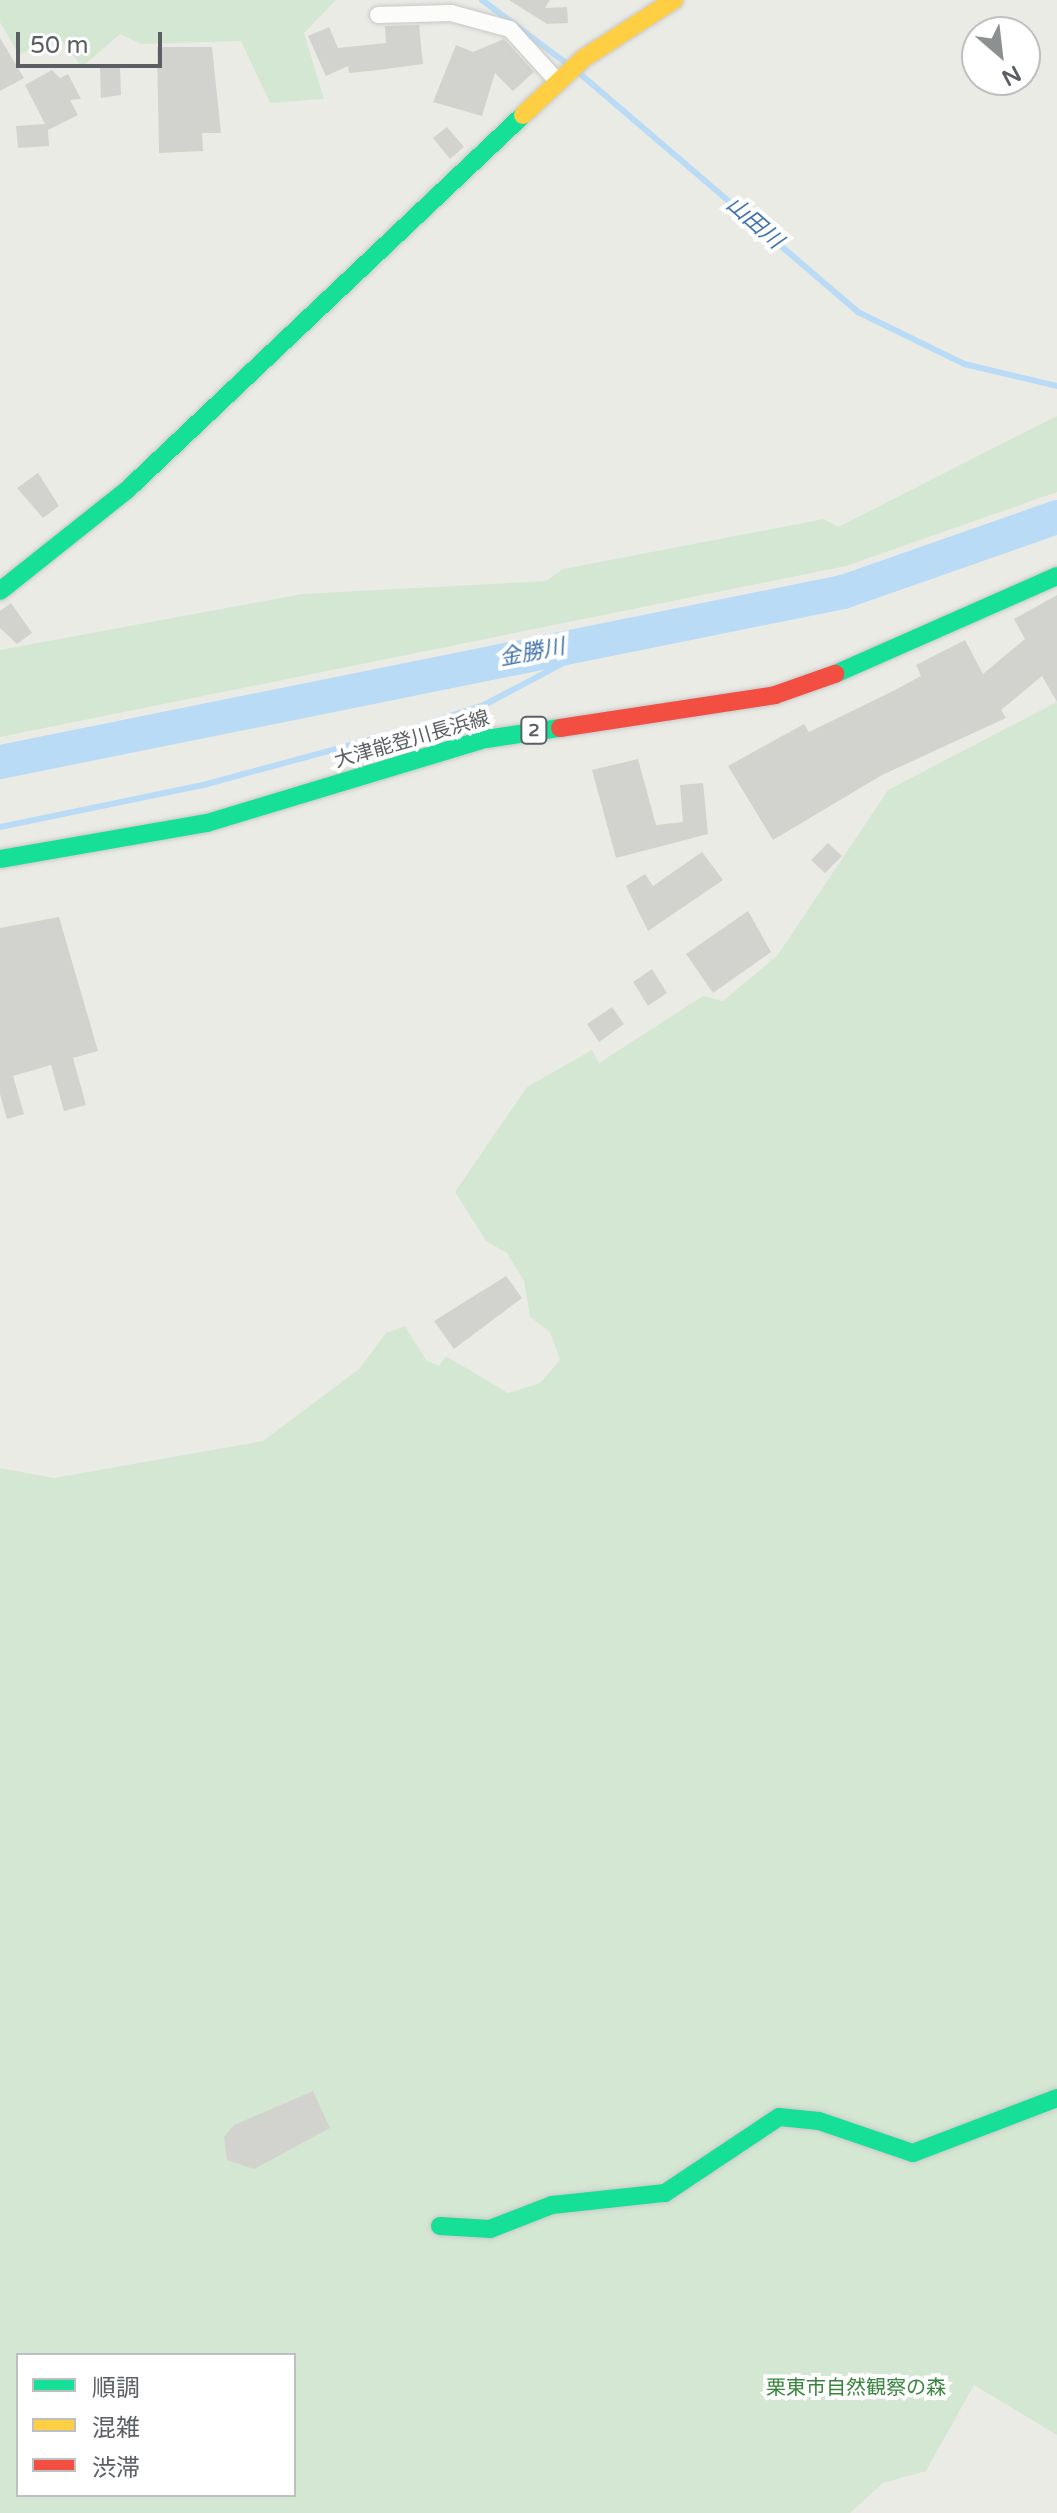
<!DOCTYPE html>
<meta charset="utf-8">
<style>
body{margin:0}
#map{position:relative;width:1057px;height:2513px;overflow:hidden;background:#ebebe6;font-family:"Varela Round","Noto Sans JP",sans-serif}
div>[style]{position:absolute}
.green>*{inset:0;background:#d4e7d2}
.stream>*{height:6px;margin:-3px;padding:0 3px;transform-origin:3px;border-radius:3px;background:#badbf5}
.river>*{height:34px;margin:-17px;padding:0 17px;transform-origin:17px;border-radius:17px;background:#badbf5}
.building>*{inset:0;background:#d2d2cf}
.roads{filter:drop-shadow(0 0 2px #c8c9c8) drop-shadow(0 0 2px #c8c9c8)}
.street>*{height:16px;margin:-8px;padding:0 8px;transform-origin:8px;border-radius:8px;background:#fcfcfb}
.fast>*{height:18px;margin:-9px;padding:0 9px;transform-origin:9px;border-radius:9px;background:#16e098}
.slow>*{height:18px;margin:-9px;padding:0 9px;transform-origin:9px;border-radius:9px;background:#ffcf43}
.jam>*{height:18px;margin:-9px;padding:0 9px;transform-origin:9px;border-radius:9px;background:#f24e42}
span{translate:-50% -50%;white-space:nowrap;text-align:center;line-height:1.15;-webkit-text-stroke:8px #fff;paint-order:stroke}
.shield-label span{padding:2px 6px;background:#fff;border:2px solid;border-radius:6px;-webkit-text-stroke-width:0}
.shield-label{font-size:18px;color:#5b5f63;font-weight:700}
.street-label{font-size:20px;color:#5b5f63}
.park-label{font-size:20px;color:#39853e}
.water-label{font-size:22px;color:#4374ad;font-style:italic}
.legend{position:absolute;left:16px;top:2353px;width:280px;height:144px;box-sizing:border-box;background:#fff;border:2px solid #bdbfc1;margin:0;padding:10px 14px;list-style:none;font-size:24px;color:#5b5f63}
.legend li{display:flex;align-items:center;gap:16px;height:40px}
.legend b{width:40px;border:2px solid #bdbfc1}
.north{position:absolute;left:961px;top:16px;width:80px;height:80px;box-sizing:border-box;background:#fff;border:2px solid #bdbfc1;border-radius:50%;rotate:152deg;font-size:22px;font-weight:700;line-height:32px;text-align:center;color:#5b5f63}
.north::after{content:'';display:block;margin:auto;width:28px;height:36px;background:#8d9091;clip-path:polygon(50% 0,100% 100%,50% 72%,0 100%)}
.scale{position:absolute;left:16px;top:32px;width:146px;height:36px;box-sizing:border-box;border:4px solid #5b5f63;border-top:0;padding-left:10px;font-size:24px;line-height:28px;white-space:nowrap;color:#5b5f63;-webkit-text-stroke:6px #fff;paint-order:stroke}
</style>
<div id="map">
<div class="green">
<i style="clip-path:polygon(0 0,336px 0,304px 33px,324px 99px,270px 103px,241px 41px,141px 44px,120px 34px,82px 67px,58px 36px,19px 55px,0 22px)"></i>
<i style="clip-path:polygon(1057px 416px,1057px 492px,846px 566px,0 737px,0 650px,302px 594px,546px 581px,563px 569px,824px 519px,838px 527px)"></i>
<i style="clip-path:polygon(evenodd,1057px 702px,1057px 2435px,974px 2385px,926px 2471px,883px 2483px,850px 2513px,0 2513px,0 1468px,54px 1478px,263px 1441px,359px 1369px,386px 1333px,405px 1326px,426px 1360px,439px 1366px,446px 1356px,508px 1393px,540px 1383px,560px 1360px,550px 1332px,530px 1317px,524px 1281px,507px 1253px,486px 1241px,455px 1192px,527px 1087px,592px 1050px,599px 1063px,703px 996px,723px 1001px,777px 956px,888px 790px,1057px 702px,18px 2355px,294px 2355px,294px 2495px,18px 2495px,18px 2355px)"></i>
</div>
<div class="stream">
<i style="left:482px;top:0;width:109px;rotate:36.8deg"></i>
<i style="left:578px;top:72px;width:369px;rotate:40.6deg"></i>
<i style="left:858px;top:312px;width:118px;rotate:26.1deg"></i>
<i style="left:964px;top:364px;width:96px;rotate:13.3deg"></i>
<i style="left:0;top:827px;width:211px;rotate:-11.7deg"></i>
<i style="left:207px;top:784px;width:221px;rotate:-15.2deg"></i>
<i style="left:420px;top:726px;width:67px;rotate:-18.2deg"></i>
<i style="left:484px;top:705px;width:135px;rotate:-27.9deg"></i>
</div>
<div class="river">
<i style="left:0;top:762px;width:860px;rotate:-11.4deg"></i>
<i style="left:843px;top:592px;width:227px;rotate:-19.3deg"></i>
</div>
<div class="building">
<i style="clip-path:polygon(509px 0,550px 0,545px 8px,567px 7px,568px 23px,547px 24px)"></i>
<i style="clip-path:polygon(419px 25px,423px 64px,379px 70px,349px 73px,348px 66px,326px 76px,308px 36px,329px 27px,338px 48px,386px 43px,385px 26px)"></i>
<i style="clip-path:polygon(0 38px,24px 78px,0 91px)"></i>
<i style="clip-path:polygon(504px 39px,534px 72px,513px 91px,495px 73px,482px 116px,433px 102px,456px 45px,473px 52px)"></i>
<i style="clip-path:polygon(157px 47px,212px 47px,221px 133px,202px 133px,203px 151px,159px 153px)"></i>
<i style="clip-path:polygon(120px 67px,121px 95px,101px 98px,100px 68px)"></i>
<i style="clip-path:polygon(52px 70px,60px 78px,68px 74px,81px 99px,70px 100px,78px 115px,48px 130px,49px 146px,18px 148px,16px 126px,45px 124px,25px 85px)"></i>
<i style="clip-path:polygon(447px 127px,464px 147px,450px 159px,433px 138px)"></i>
<i style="clip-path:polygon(38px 473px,59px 506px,43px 518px,17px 488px)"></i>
<i style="clip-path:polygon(1057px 595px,1057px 702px,1042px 676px,1001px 710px,1006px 718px,882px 775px,773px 840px,728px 766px,804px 724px,809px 732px,895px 690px,921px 676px,916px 665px,965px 640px,983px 674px,1025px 639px,1014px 619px)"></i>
<i style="clip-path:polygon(11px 603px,32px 633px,17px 644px,0 628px,0 611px)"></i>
<i style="clip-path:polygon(638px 759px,656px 825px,683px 822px,680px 785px,703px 783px,708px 834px,616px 858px,592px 770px)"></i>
<i style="clip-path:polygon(828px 843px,842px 856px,825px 873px,811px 860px)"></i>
<i style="clip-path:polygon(702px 852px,723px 880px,648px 931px,626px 886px,645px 874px,653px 886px)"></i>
<i style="clip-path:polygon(748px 911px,771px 952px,713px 993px,686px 954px)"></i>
<i style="clip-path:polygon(59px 917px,98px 1051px,73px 1058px,86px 1105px,64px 1111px,51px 1065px,13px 1076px,24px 1114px,7px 1119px,0 1094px,0 928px)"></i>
<i style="clip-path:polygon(652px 969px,667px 993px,648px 1006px,633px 982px)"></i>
<i style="clip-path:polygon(612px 1007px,624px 1024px,599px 1042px,587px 1024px)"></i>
<i style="clip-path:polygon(506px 1276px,522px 1298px,454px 1349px,434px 1321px)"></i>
<i style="clip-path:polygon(313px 2091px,330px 2128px,254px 2169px,227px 2160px,224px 2137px,234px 2125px)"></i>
</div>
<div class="roads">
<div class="street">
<i style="left:378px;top:15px;width:73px;rotate:-1.6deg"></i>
<i style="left:451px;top:13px;width:61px;rotate:15.2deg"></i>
<i style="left:510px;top:29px;width:72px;rotate:47.8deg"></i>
</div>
<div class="fast">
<i style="left:0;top:591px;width:162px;rotate:-38.5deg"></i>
<i style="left:127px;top:490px;width:545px;rotate:-43.44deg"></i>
<i style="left:835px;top:674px;width:243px;rotate:-23.8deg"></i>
<i style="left:0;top:859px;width:210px;rotate:-9.9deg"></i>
<i style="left:207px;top:823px;width:291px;rotate:-16.8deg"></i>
<i style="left:486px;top:739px;width:75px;rotate:-8.5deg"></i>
<i style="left:440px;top:2226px;width:50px;rotate:3.4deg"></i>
<i style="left:490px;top:2229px;width:66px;rotate:-21.2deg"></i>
<i style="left:552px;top:2205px;width:114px;rotate:-6.1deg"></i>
<i style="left:665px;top:2193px;width:137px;rotate:-33.7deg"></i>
<i style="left:779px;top:2117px;width:40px;rotate:5.7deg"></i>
<i style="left:819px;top:2121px;width:99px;rotate:18.8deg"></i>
<i style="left:913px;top:2153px;width:154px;rotate:-20.9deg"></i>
</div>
<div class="slow">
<i style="left:523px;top:115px;width:83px;rotate:-43.1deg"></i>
<i style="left:584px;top:58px;width:107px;rotate:-32.8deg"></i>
</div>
<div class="jam">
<i style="left:560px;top:728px;width:218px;rotate:-8.7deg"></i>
<i style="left:775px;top:695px;width:64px;rotate:-19.3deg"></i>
</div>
</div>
<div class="shield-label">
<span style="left:534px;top:730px">2</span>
</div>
<div class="street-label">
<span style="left:412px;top:740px;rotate:-16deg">大津能登川長浜線</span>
</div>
<div class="park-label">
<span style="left:856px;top:2388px">栗東市自然観察の森</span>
</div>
<div class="water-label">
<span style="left:754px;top:223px;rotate:41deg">山田川</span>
<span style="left:532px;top:653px;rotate:-11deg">金勝川</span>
</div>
<ul class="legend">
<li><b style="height:10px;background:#16e098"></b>順調</li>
<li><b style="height:10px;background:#ffcf43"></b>混雑</li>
<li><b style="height:10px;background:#f24e42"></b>渋滞</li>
</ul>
<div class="north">N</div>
<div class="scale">50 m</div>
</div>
